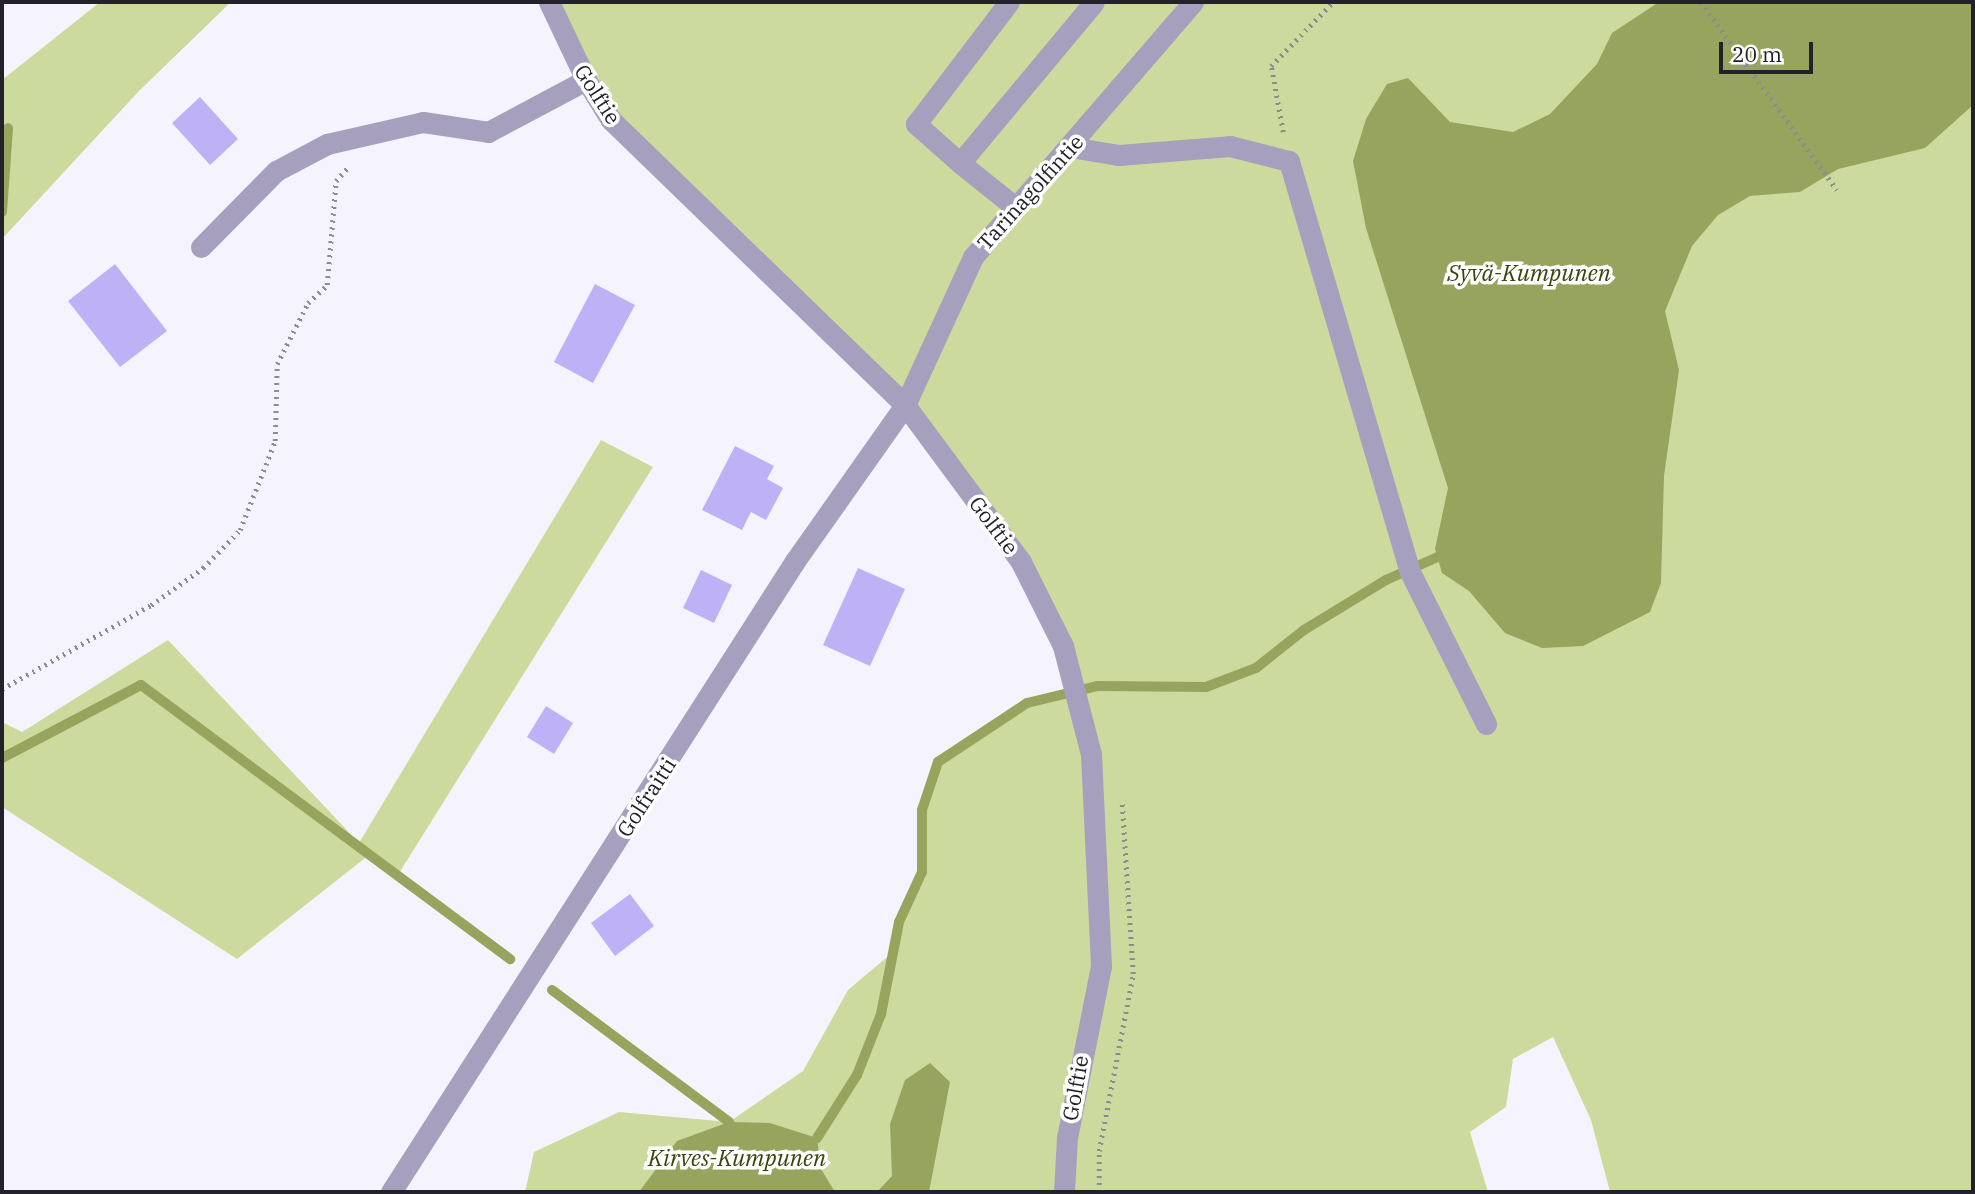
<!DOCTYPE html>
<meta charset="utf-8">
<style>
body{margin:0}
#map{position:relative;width:1975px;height:1194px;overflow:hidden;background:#f5f4fe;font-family:"IBM Plex Serif",serif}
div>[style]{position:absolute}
.green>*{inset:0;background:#cdda9d}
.water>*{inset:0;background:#96a45d}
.stream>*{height:10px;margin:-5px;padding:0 5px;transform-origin:5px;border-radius:5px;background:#96a45d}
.building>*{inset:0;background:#bfb1f5}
.path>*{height:4.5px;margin-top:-2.25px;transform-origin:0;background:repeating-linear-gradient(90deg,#8c8b94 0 2px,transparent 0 7px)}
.minor>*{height:21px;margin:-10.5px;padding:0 10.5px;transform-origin:10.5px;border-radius:10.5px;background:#a6a0be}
span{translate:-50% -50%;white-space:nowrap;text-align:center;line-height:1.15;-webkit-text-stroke:7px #fff;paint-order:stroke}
.street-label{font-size:21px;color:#23212a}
.water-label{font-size:23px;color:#3b430c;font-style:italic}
.frame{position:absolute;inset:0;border:4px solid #23212a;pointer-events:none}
.scale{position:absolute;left:1719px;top:42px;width:94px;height:32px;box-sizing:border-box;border:4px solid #23212a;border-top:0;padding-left:9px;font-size:21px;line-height:24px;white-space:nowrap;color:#23212a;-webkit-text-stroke:5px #fff;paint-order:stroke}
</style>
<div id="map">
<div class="green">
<i style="clip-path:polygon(100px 2px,231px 2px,139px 91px,2px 239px,2px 80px)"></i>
<i style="clip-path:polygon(549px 2px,1973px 2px,1973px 1192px,1610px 1192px,1591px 1120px,1553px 1037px,1513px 1059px,1506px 1107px,1470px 1132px,1488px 1192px,525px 1192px,534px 1152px,619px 1112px,729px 1122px,803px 1071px,848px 990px,893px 952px,922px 872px,922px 810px,938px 762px,1027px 703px,1075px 692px,1021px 562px,905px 406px,611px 120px)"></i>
<i style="clip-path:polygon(601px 440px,653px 467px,396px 878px,369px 855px,237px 959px,2px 807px,2px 722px,22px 732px,168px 640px,359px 843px)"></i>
</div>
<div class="water">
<i style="clip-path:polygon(1659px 2px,1973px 2px,1973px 105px,1925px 148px,1838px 169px,1800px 192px,1750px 196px,1718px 215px,1692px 246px,1665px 311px,1679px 370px,1664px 476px,1661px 583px,1650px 612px,1583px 646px,1542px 648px,1505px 633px,1469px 591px,1442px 573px,1435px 549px,1448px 488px,1366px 228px,1353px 161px,1366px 119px,1387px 84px,1408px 78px,1450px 122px,1513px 132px,1550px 114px,1597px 64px,1612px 33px)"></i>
<i style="clip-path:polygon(930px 1063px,950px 1082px,929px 1192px,877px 1192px,892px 1176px,890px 1124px,905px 1080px)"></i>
<i style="clip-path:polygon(729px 1122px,770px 1123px,817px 1138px,821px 1169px,835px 1192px,639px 1192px,677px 1141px)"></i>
</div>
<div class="stream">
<i style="left:2px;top:212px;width:84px;rotate:-85.9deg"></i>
<i style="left:2px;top:758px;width:157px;rotate:-27.7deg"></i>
<i style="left:141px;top:685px;width:460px;rotate:36.6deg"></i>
<i style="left:552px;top:990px;width:221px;rotate:36.7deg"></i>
<i style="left:817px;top:1138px;width:75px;rotate:-57.6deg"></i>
<i style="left:857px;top:1075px;width:66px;rotate:-68.5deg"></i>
<i style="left:881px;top:1014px;width:94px;rotate:-78.9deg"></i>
<i style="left:899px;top:922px;width:55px;rotate:-65.3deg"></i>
<i style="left:922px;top:872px;width:62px;rotate:-90deg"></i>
<i style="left:922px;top:810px;width:51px;rotate:-71.6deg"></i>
<i style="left:938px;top:762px;width:107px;rotate:-33.5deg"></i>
<i style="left:1027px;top:703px;width:73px;rotate:-13.5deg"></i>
<i style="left:1098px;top:686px;width:108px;rotate:0.5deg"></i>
<i style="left:1206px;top:687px;width:53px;rotate:-20.8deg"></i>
<i style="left:1256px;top:668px;width:61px;rotate:-38.4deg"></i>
<i style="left:1304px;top:630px;width:96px;rotate:-31.4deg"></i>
<i style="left:1386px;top:580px;width:59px;rotate:-24deg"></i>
</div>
<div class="building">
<i style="clip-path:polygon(200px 97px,238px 139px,210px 165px,172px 123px)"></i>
<i style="clip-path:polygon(115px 264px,167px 331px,120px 367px,68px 301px)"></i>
<i style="clip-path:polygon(595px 284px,635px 305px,593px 383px,554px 362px)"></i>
<i style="clip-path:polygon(735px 446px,774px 466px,767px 479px,783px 488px,766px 520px,751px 512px,742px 530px,702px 510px)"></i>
<i style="clip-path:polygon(858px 568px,905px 589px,870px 666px,823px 645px)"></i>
<i style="clip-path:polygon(701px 570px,732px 585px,714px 623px,683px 608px)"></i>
<i style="clip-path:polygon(546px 706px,573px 723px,554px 754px,527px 737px)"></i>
<i style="clip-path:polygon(630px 894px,654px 926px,615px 956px,591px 923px)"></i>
</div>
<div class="path">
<i style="left:1701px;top:2px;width:232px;rotate:54.1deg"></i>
<i style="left:1283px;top:132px;width:67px;rotate:-100.3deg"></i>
<i style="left:1271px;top:66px;width:89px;rotate:-45.9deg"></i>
<i style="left:2px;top:689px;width:171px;rotate:-29.4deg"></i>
<i style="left:151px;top:605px;width:64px;rotate:-35.4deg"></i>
<i style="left:203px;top:568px;width:53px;rotate:-45.8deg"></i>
<i style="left:240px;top:530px;width:96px;rotate:-68.5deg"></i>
<i style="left:275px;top:441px;width:77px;rotate:-88.5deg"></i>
<i style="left:277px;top:364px;width:68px;rotate:-63.1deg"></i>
<i style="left:308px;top:303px;width:26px;rotate:-43deg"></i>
<i style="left:327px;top:285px;width:104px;rotate:-85.1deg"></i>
<i style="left:336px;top:181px;width:20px;rotate:-49deg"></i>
<i style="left:1099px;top:1192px;width:41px;rotate:-90deg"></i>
<i style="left:1099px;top:1151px;width:180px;rotate:-79.1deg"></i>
<i style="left:1133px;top:974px;width:172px;rotate:-93.7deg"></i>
</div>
<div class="minor">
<i style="left:549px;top:2px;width:86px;rotate:64.6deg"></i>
<i style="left:586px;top:80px;width:47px;rotate:58deg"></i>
<i style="left:611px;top:120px;width:409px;rotate:44.1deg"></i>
<i style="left:905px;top:405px;width:195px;rotate:53.5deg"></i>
<i style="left:1021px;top:562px;width:94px;rotate:63.4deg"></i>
<i style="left:1063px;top:646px;width:112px;rotate:75.5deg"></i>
<i style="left:1091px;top:754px;width:212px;rotate:87.3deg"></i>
<i style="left:1101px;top:966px;width:174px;rotate:101.2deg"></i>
<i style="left:1067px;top:1137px;width:55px;rotate:93.1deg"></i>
<i style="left:1070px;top:147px;width:50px;rotate:9.3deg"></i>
<i style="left:1119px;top:155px;width:111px;rotate:-4.6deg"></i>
<i style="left:1230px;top:146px;width:61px;rotate:14.3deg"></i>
<i style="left:1289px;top:161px;width:428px;rotate:73.6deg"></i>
<i style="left:1410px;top:572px;width:170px;rotate:63.4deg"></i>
<i style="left:960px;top:163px;width:59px;rotate:-138.4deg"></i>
<i style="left:916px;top:124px;width:153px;rotate:-52.7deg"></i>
<i style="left:1015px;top:207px;width:70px;rotate:-141.3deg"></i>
<i style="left:960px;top:163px;width:209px;rotate:-50.2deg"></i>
<i style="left:201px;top:247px;width:107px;rotate:-45.4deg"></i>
<i style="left:276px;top:171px;width:58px;rotate:-27.9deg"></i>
<i style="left:327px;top:144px;width:98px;rotate:-12.9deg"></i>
<i style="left:423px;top:122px;width:66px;rotate:8.7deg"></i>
<i style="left:488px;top:132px;width:111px;rotate:-28deg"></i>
<i style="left:391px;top:1192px;width:749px;rotate:-57.37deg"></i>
<i style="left:795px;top:561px;width:191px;rotate:-54.8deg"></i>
<i style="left:905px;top:405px;width:163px;rotate:-65.3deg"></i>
<i style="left:973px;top:257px;width:337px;rotate:-49.2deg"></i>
</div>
<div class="street-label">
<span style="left:598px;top:94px;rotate:57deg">Golftie</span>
<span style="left:1030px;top:192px;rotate:-48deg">Tarinagolfintie</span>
<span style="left:994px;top:525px;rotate:53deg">Golftie</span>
<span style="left:646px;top:797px;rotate:-57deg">Golfraitti</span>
<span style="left:1075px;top:1088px;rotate:-80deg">Golftie</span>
</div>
<div class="water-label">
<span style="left:1529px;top:272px">Syvä-Kumpunen</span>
<span style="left:737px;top:1157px">Kirves-Kumpunen</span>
</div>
<div class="frame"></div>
<div class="scale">20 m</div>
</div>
